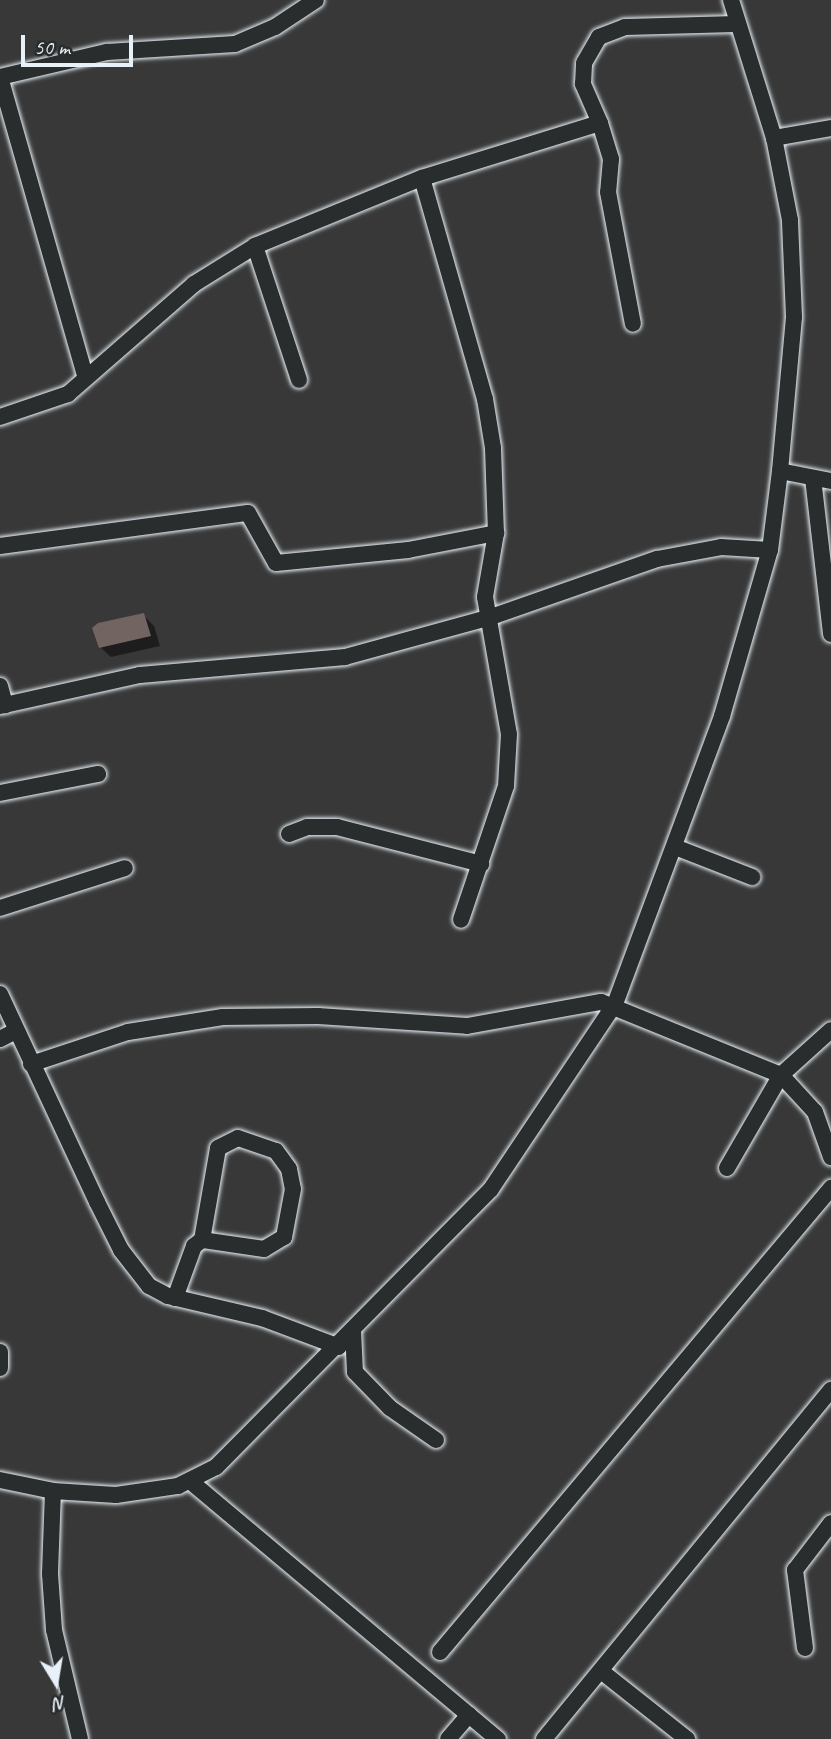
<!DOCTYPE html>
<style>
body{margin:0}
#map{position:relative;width:831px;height:1739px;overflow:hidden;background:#383838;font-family:Caveat,sans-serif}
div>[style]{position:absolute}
.shadow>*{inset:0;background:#0007}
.building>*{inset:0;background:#726460}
.roads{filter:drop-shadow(0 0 2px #e8f1f8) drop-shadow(0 0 2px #e8f1f8)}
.minor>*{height:16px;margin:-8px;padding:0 8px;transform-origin:8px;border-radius:8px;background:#2a2d2e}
span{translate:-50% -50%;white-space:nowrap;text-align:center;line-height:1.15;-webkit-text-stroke:5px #2a2d2e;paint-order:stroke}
.north{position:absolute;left:21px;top:1648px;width:70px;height:70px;-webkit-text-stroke:5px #2a2d2e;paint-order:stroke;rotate:169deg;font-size:19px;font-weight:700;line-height:28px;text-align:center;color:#e8f1f8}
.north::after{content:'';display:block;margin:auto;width:24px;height:32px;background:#e8f1f8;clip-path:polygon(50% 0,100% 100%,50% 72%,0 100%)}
.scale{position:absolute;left:21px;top:35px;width:112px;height:32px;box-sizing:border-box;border:4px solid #e8f1f8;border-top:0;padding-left:9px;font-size:21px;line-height:24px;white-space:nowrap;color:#e8f1f8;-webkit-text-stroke:5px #2a2d2e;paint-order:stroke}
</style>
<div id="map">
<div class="shadow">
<i style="clip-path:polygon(143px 615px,154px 626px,160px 646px,111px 657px,100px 647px)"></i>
</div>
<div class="building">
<i style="clip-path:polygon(144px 613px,151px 636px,99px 648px,92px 628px,98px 623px)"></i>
</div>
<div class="roads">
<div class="minor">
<i style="left:0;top:77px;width:110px;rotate:-13.2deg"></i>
<i style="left:107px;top:52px;width:128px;rotate:-3.6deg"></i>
<i style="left:235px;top:44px;width:43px;rotate:-23deg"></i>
<i style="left:275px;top:27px;width:49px;rotate:-33.4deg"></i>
<i style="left:0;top:77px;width:313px;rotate:74.1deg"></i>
<i style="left:600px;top:123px;width:38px;rotate:73deg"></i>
<i style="left:611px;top:159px;width:33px;rotate:95deg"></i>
<i style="left:608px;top:192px;width:134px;rotate:79.3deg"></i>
<i style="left:774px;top:138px;width:58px;rotate:-10deg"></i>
<i style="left:422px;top:178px;width:230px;rotate:74.1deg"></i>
<i style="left:485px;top:399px;width:50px;rotate:80.7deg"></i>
<i style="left:493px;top:448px;width:85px;rotate:88deg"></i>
<i style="left:496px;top:533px;width:65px;rotate:99.8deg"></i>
<i style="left:485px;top:597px;width:139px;rotate:80.1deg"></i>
<i style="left:509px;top:734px;width:52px;rotate:93.3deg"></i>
<i style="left:506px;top:786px;width:141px;rotate:108.6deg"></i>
<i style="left:255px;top:246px;width:141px;rotate:71.8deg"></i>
<i style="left:0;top:417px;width:72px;rotate:-18.7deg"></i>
<i style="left:68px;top:394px;width:167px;rotate:-41.1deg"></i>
<i style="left:194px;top:284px;width:72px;rotate:-31.9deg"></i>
<i style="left:255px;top:246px;width:180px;rotate:-22.2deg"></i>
<i style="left:422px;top:178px;width:186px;rotate:-17.2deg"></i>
<i style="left:600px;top:123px;width:43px;rotate:-113.6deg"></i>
<i style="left:583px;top:84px;width:21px;rotate:-87deg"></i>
<i style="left:584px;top:63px;width:30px;rotate:-60deg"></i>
<i style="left:599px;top:37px;width:28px;rotate:-21deg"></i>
<i style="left:625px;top:27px;width:112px;rotate:-1.5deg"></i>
<i style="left:780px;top:471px;width:52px;rotate:11.1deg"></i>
<i style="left:813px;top:478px;width:157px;rotate:83.4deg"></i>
<i style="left:0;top:546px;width:250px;rotate:-7.6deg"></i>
<i style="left:248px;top:513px;width:57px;rotate:60.8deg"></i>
<i style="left:276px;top:563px;width:133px;rotate:-5.6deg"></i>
<i style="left:408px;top:550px;width:90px;rotate:-10.9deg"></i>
<i style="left:0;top:686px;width:20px;rotate:75deg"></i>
<i style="left:0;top:706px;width:143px;rotate:-12.5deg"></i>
<i style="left:140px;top:675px;width:206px;rotate:-5deg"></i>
<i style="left:345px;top:657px;width:151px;rotate:-15.3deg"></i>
<i style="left:491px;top:617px;width:176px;rotate:-19.3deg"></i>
<i style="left:657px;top:559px;width:65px;rotate:-10.6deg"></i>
<i style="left:721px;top:547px;width:49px;rotate:3.5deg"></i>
<i style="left:0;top:793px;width:100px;rotate:-11deg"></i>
<i style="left:289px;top:834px;width:19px;rotate:-21deg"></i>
<i style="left:307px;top:827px;width:30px"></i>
<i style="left:337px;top:827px;width:149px;rotate:14.4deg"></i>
<i style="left:675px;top:847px;width:83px;rotate:21.3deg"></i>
<i style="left:0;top:908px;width:131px;rotate:-17.7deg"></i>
<i style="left:0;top:994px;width:230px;rotate:65deg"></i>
<i style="left:97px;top:1202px;width:54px;rotate:63.4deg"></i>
<i style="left:121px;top:1250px;width:46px;rotate:52.1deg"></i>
<i style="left:149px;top:1286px;width:21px;rotate:28deg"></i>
<i style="left:168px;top:1296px;width:97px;rotate:13.2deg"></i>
<i style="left:262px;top:1318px;width:82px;rotate:20.6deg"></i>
<i style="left:0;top:1039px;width:18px;rotate:-27deg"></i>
<i style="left:31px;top:1064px;width:102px;rotate:-18.3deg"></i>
<i style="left:128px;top:1032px;width:96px;rotate:-9deg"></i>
<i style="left:223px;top:1017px;width:95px;rotate:-0.6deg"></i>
<i style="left:318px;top:1016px;width:149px;rotate:3.8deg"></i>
<i style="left:467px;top:1026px;width:136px;rotate:-10.2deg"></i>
<i style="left:601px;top:1002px;width:194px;rotate:22.1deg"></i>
<i style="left:781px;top:1075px;width:50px;rotate:47.4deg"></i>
<i style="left:815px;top:1112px;width:48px;rotate:70.4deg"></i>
<i style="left:727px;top:1168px;width:108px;rotate:-59.9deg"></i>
<i style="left:781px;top:1075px;width:67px;rotate:-42deg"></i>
<i style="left:175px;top:1298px;width:55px;rotate:-69.9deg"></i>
<i style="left:194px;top:1246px;width:10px;rotate:-37deg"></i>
<i style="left:202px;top:1240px;width:93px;rotate:-80.1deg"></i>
<i style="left:218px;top:1148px;width:22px;rotate:-27deg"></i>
<i style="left:238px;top:1138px;width:40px;rotate:18.9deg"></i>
<i style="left:276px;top:1151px;width:22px;rotate:54deg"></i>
<i style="left:289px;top:1169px;width:20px;rotate:79deg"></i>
<i style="left:293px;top:1189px;width:49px;rotate:100.6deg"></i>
<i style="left:284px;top:1237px;width:23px;rotate:149deg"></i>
<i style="left:264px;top:1249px;width:63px;rotate:-171.7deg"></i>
<i style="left:353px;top:1330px;width:42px;rotate:87.3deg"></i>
<i style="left:355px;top:1372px;width:50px;rotate:45.8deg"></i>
<i style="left:390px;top:1408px;width:56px;rotate:34.8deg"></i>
<i style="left:0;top:1352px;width:16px;rotate:90deg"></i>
<i style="left:0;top:1480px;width:54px;rotate:11.7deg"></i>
<i style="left:53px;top:1491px;width:63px;rotate:3.6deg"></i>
<i style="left:116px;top:1495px;width:63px;rotate:-8.3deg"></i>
<i style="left:178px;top:1486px;width:42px;rotate:-26.6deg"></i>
<i style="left:216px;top:1467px;width:391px;rotate:-45.3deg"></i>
<i style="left:491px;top:1189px;width:223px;rotate:-56.2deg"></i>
<i style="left:615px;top:1004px;width:307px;rotate:-69.6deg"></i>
<i style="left:722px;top:716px;width:173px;rotate:-73.9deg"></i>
<i style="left:770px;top:550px;width:80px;rotate:-82.8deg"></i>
<i style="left:780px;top:471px;width:155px;rotate:-84.8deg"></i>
<i style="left:794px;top:317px;width:97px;rotate:-92.4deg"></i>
<i style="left:790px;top:220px;width:84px;rotate:-101deg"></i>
<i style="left:774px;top:138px;width:145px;rotate:-107.3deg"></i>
<i style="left:190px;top:1481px;width:402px;rotate:40deg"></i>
<i style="left:53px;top:1491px;width:83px;rotate:92.1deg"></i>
<i style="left:50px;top:1574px;width:56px;rotate:85.9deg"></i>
<i style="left:54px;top:1630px;width:112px;rotate:76.6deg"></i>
<i style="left:805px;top:1648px;width:79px;rotate:-97.3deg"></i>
<i style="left:795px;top:1570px;width:59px;rotate:-52.5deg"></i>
<i style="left:440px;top:1652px;width:607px;rotate:-49.88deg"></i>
<i style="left:601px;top:1671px;width:110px;rotate:38.3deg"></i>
<i style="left:448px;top:1739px;width:32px;rotate:-49deg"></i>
<i style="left:544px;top:1739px;width:452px;rotate:-50.6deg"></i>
</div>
</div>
<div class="north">N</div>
<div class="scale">50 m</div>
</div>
